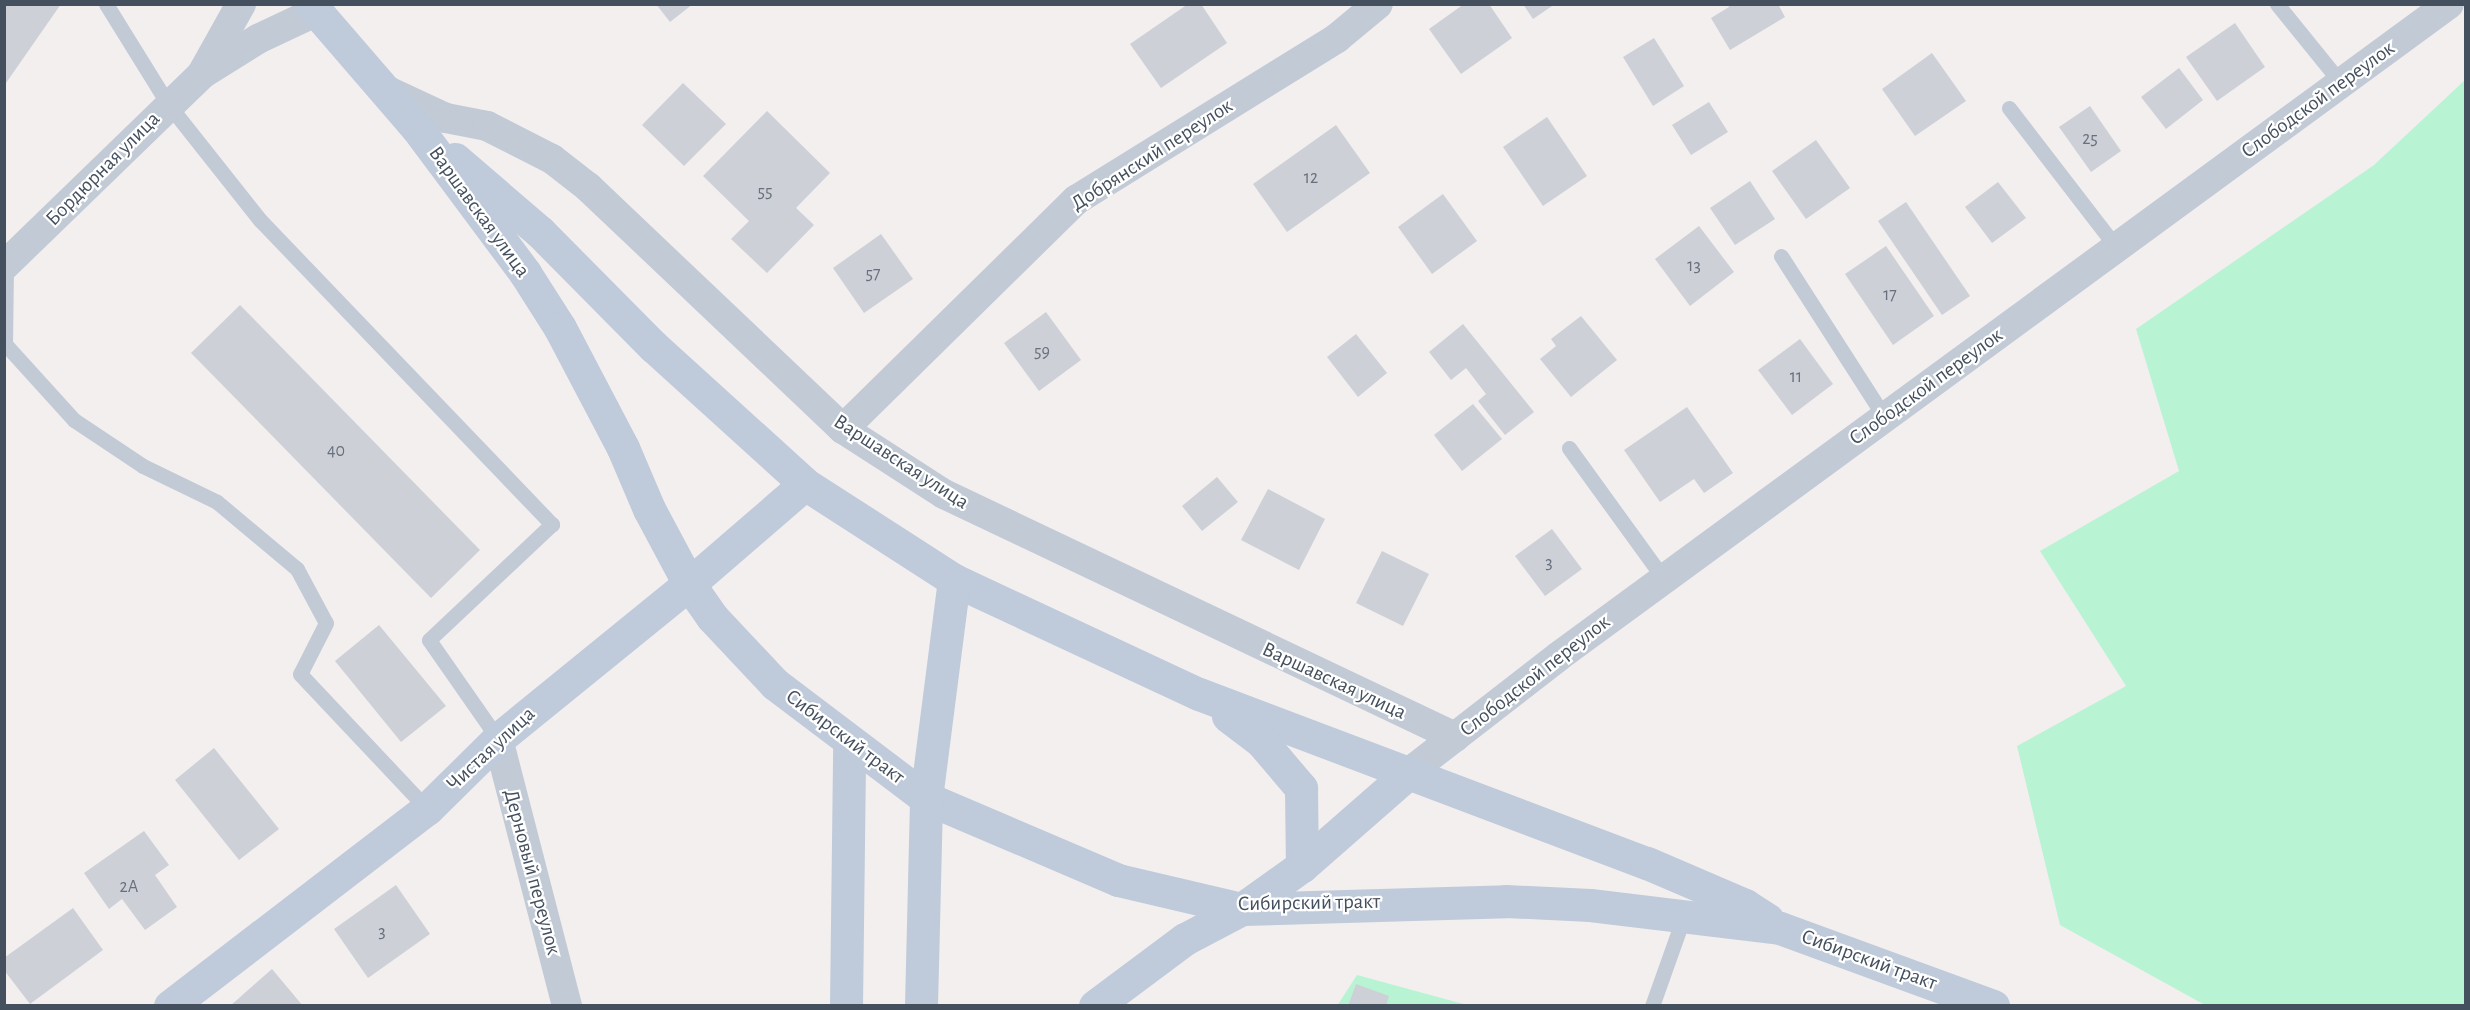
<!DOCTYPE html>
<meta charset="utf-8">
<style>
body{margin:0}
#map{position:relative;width:2470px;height:1010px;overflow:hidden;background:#f2efee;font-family:"Alegreya Sans",sans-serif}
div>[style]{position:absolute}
.green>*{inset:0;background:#b8f3d4}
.building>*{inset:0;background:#cdd0d7}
.lane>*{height:15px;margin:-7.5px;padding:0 7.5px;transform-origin:7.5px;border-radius:7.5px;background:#c1cad5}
.street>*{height:30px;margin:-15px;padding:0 15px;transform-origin:15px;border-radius:15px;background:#c1cad5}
.secondary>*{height:33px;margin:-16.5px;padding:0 16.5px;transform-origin:16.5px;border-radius:16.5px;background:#bfcada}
span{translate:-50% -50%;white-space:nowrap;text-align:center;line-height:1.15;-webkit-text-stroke:4.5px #fff;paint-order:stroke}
.number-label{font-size:18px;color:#67707c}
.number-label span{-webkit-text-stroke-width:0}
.street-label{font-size:21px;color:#45505e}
.frame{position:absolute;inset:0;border:6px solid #45505e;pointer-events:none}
</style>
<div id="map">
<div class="green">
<i style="clip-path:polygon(2465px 80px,2465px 1005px,2205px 1005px,2060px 925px,2017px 746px,2126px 686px,2040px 551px,2179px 471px,2136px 329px,2374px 165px)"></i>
<i style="clip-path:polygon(1357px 975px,1467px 1005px,1337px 1006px)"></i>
</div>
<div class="building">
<i style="clip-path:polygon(4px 4px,61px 4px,6px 83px,4px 82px)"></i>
<i style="clip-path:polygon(656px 4px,693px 4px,670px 22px)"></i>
<i style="clip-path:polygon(1188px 4px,1201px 4px,1227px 43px,1161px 88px,1130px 44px)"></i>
<i style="clip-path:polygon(1464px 4px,1489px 4px,1512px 38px,1461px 74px,1429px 29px)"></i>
<i style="clip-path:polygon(1523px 4px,1555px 4px,1533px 19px)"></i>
<i style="clip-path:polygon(1728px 4px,1778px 4px,1785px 17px,1730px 50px,1711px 18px,1729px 7px)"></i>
<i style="clip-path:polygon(2235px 23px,2265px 67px,2217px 101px,2186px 57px)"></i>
<i style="clip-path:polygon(1654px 38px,1684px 86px,1653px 106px,1623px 57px)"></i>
<i style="clip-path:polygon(1932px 53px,1966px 101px,1915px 136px,1882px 89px)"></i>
<i style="clip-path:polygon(2179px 68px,2203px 100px,2166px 129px,2141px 97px)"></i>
<i style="clip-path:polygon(683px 83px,726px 124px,684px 166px,642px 125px)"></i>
<i style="clip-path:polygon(1709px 102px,1728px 132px,1691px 155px,1672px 125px)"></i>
<i style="clip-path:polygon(2090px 106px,2121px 151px,2091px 172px,2059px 127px)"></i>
<i style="clip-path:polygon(767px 111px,830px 173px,796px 208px,814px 225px,767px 273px,731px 239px,749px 221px,703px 176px)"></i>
<i style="clip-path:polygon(1547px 117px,1587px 176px,1543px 206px,1503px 147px)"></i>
<i style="clip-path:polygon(1336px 125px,1370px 173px,1287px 232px,1253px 184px)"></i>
<i style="clip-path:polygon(1816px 140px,1850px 188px,1806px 219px,1772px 171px)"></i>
<i style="clip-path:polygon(1750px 181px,1775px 219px,1735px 245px,1710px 208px)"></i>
<i style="clip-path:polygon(1998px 182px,2026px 218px,1992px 243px,1965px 207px)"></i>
<i style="clip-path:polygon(1443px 194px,1477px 241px,1432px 274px,1398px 227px)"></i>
<i style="clip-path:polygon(1906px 202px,1970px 296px,1942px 315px,1878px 221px)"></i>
<i style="clip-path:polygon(1699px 226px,1734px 272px,1690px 306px,1655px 259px)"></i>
<i style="clip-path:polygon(881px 234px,913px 279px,864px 313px,833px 268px)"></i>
<i style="clip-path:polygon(1886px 246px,1934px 316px,1893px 345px,1845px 274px)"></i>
<i style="clip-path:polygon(240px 305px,480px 550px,431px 598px,191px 353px)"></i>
<i style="clip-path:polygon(1046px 312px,1081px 360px,1039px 391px,1004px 343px)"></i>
<i style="clip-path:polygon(1581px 316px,1617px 360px,1571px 397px,1540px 359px,1556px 346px,1551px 339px)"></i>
<i style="clip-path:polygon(1463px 324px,1534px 412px,1505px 435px,1478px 401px,1486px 394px,1466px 368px,1451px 380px,1429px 352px)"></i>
<i style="clip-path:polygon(1356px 334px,1387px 373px,1358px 397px,1327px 357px)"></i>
<i style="clip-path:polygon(1800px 339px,1833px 384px,1792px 415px,1758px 370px)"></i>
<i style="clip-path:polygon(1473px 404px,1502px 439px,1462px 471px,1434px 435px)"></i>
<i style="clip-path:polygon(1687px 407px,1733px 473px,1704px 493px,1694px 479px,1660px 502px,1624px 450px)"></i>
<i style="clip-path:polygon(1217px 477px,1238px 502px,1202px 531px,1182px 506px)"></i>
<i style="clip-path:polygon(1268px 489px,1325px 519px,1299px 570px,1241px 540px)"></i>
<i style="clip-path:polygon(1552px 529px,1582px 569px,1545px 596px,1515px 556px)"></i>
<i style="clip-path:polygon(1382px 551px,1429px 574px,1403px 626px,1356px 603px)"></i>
<i style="clip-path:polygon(379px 625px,446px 706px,401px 742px,335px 661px)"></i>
<i style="clip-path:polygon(214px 748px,279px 829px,239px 860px,175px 780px)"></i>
<i style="clip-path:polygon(144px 831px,169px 865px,155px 875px,177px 907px,145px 930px,122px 899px,109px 909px,84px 873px)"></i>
<i style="clip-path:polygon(396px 885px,430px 934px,368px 978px,334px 929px)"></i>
<i style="clip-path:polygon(73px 908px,103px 950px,30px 1004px,4px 970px,4px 958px)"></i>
<i style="clip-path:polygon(272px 969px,303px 1006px,230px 1006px)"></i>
<i style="clip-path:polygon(1356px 984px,1389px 996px,1386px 1006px,1348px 1006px)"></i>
</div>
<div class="lane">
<i style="left:106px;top:4px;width:118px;rotate:58.2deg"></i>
<i style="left:168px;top:104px;width:148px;rotate:51.6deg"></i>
<i style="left:260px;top:220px;width:422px;rotate:46.2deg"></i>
<i style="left:552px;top:524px;width:169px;rotate:136.7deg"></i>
<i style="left:429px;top:640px;width:121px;rotate:55.1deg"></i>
<i style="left:2277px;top:4px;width:102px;rotate:51deg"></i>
<i style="left:2009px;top:108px;width:177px;rotate:52.4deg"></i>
<i style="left:1781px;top:256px;width:193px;rotate:57.3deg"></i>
<i style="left:6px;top:265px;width:79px;rotate:90.7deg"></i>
<i style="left:5px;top:344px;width:103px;rotate:47.8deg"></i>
<i style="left:74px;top:420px;width:83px;rotate:33.7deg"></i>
<i style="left:143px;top:466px;width:82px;rotate:25.9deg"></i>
<i style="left:217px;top:502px;width:104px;rotate:39.9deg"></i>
<i style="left:297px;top:569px;width:61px;rotate:61.8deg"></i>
<i style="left:326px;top:623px;width:57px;rotate:117deg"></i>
<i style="left:300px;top:674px;width:185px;rotate:46.7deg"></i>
<i style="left:1569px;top:448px;width:162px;rotate:54.1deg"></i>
<i style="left:1652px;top:1006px;width:96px;rotate:-70.4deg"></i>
</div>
<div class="street">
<i style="left:203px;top:72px;width:78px;rotate:-60.8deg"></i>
<i style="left:388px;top:91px;width:64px;rotate:25deg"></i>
<i style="left:446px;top:118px;width:42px;rotate:11deg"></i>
<i style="left:487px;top:126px;width:73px;rotate:26.9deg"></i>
<i style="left:552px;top:159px;width:46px;rotate:37.9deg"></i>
<i style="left:588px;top:187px;width:352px;rotate:43.5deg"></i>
<i style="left:843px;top:429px;width:120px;rotate:32.8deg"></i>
<i style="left:944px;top:494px;width:566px;rotate:25.43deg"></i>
<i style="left:4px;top:266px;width:276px;rotate:-44.1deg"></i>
<i style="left:202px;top:74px;width:66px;rotate:-32deg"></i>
<i style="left:258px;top:39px;width:63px;rotate:-25.3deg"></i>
<i style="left:843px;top:429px;width:327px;rotate:-44.5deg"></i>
<i style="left:1076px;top:200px;width:307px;rotate:-31.8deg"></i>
<i style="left:1337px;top:38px;width:53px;rotate:-39.7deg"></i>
<i style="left:498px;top:739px;width:276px;rotate:75.5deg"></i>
<i style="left:1407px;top:774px;width:192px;rotate:-37.8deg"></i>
<i style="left:1559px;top:656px;width:1103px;rotate:-36.23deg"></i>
</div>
<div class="secondary">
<i style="left:310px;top:4px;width:164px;rotate:49.2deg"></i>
<i style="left:417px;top:128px;width:181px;rotate:53.3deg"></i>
<i style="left:525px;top:273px;width:65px;rotate:57.5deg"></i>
<i style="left:560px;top:328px;width:136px;rotate:62.3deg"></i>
<i style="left:623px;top:448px;width:66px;rotate:66.9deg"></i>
<i style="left:649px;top:509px;width:85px;rotate:61.9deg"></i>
<i style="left:689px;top:584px;width:40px;rotate:55.1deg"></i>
<i style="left:712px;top:617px;width:92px;rotate:46.8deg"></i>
<i style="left:775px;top:684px;width:189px;rotate:37.1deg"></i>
<i style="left:926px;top:798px;width:209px;rotate:23.1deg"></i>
<i style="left:1118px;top:880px;width:127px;rotate:13.2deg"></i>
<i style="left:1242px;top:909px;width:264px;rotate:-1.7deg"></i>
<i style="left:1506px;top:901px;width:84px;rotate:2.7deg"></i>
<i style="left:1590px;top:905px;width:191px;rotate:6.9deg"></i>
<i style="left:1780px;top:928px;width:227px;rotate:20.1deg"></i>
<i style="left:455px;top:159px;width:112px;rotate:40.7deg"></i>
<i style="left:540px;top:232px;width:161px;rotate:45.3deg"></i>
<i style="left:653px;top:346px;width:205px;rotate:42.2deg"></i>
<i style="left:805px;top:484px;width:177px;rotate:32.8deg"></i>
<i style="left:954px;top:580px;width:270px;rotate:25deg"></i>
<i style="left:1199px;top:694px;width:479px;rotate:20.7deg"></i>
<i style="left:1647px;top:863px;width:107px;rotate:23.2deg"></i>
<i style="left:1745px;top:905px;width:27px;rotate:33deg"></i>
<i style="left:1228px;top:716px;width:41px;rotate:37.1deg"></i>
<i style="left:1261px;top:741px;width:62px;rotate:49.6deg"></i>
<i style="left:1301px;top:788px;width:78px;rotate:89.3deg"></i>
<i style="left:170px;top:1006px;width:324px;rotate:-37.5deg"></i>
<i style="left:427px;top:809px;width:100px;rotate:-44.6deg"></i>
<i style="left:498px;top:739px;width:246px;rotate:-39.1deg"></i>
<i style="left:689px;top:584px;width:153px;rotate:-40.8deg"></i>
<i style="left:846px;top:1006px;width:263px;rotate:-89.3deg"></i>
<i style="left:921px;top:1006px;width:208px;rotate:-88.6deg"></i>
<i style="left:926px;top:798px;width:220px;rotate:-82.7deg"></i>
<i style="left:1095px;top:1006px;width:112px;rotate:-36.7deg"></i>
<i style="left:1185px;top:939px;width:64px;rotate:-27.8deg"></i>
<i style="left:1242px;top:909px;width:74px;rotate:-35.6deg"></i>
<i style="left:1302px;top:866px;width:140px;rotate:-41.2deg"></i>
</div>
<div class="number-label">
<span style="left:2090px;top:139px">25</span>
<span style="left:1311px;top:178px">12</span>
<span style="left:765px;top:192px">55</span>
<span style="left:1694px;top:266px">13</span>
<span style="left:873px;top:274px">57</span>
<span style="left:1890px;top:295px">17</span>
<span style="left:1042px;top:352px">59</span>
<span style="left:1796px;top:377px">11</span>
<span style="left:336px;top:451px">40</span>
<span style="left:1549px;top:563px">3</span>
<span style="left:129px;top:887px">2А</span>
<span style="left:382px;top:932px">3</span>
</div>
<div class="street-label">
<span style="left:2318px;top:100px;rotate:-36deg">Слободской переулок</span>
<span style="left:1152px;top:155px;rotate:-33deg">Добрянский переулок</span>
<span style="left:103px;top:169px;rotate:-45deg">Бордюрная улица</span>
<span style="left:479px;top:212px;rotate:54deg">Варшавская улица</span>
<span style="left:1926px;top:387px;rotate:-36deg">Слободской переулок</span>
<span style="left:901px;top:462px;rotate:33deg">Варшавская улица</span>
<span style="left:1535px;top:676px;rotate:-38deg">Слободской переулок</span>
<span style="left:1334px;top:681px;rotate:25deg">Варшавская улица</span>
<span style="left:845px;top:737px;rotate:37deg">Сибирский тракт</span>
<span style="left:491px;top:749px;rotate:-43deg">Чистая улица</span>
<span style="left:532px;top:872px;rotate:75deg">Дерновый переулок</span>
<span style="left:1309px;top:903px;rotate:-1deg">Сибирский тракт</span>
<span style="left:1869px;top:960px;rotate:20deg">Сибирский тракт</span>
</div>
<div class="frame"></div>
</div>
